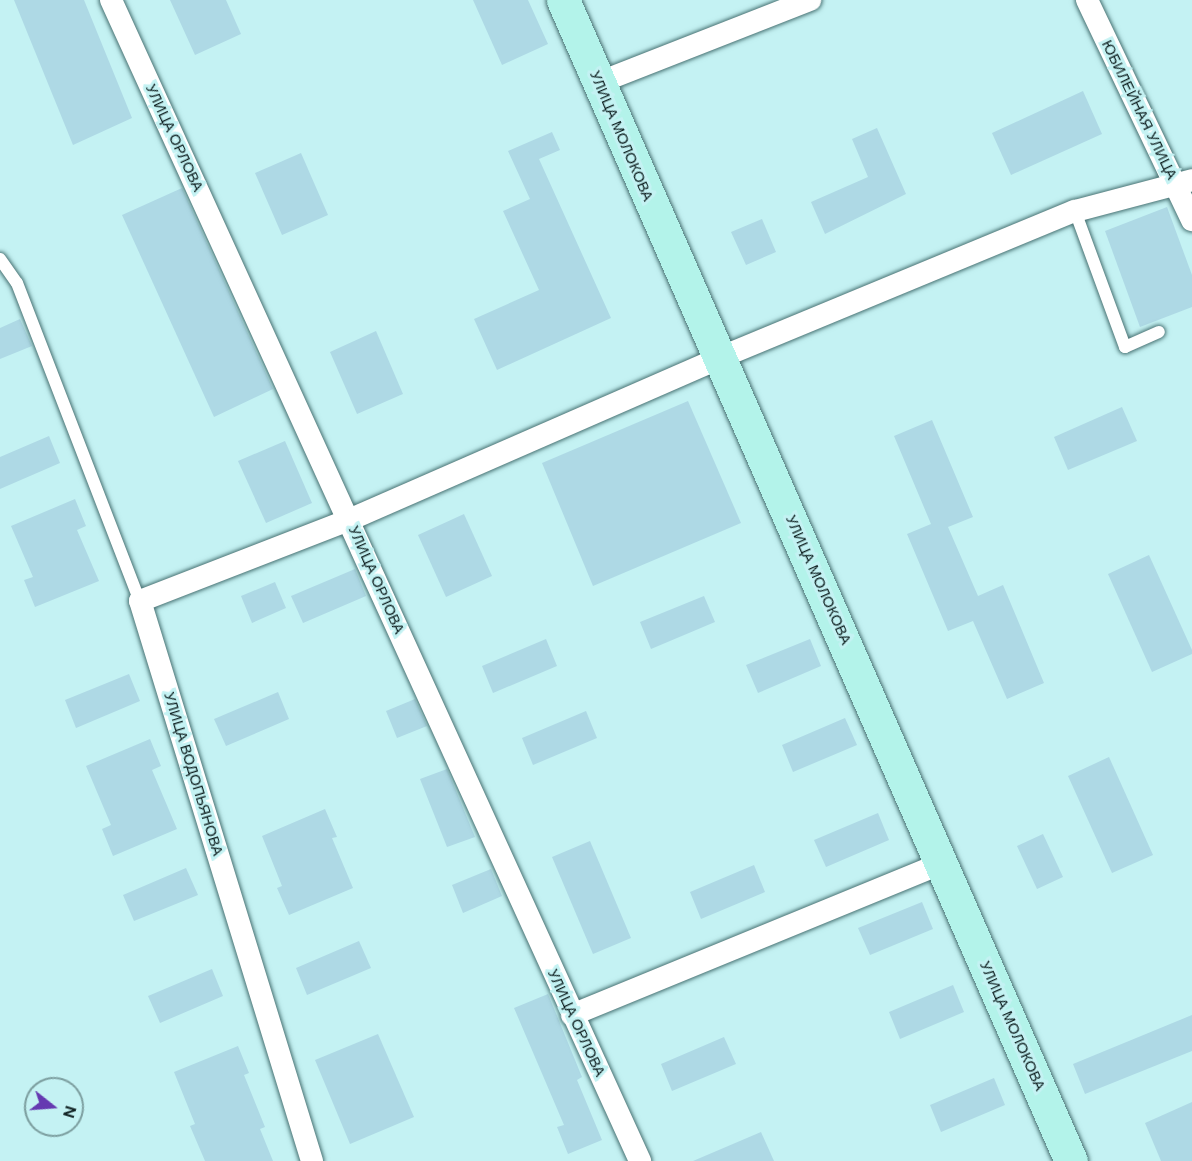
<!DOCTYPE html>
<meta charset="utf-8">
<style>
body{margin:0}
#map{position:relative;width:1192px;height:1161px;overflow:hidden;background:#c4f2f3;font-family:"DM Sans",sans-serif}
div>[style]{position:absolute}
.building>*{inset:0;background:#aed9e5}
.roads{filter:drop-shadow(0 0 2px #487273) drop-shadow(0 0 2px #487273)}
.lane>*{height:12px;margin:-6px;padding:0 6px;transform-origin:6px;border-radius:6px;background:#fff}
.street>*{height:22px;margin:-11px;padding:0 11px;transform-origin:11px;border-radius:11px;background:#fff}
.secondary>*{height:33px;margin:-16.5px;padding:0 16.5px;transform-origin:16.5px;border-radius:16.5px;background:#b3f3ea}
span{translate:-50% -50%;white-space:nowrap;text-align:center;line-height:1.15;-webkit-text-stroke:6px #c4f2f3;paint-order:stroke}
.street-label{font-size:15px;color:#0f2021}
.north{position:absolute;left:24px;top:1077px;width:60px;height:60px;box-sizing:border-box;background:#c4f2f3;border:2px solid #7c9e9f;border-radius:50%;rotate:107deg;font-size:16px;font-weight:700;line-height:24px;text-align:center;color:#0f2021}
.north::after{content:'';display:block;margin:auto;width:21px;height:27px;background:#653ab1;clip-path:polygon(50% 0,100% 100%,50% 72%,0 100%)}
</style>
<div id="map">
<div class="building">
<i style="clip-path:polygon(14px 0,84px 0,132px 118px,73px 145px)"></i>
<i style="clip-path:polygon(170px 0,226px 0,241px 34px,195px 55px)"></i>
<i style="clip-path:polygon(473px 0,528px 0,548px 44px,502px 65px)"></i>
<i style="clip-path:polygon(1083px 91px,1102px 134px,1011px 175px,992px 133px)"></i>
<i style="clip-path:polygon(877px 128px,906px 194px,825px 234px,811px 202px,868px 177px,852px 139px)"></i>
<i style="clip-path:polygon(552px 132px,560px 150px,539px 159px,611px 318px,497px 370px,474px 319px,539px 290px,503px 211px,530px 199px,508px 151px)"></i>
<i style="clip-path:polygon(301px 153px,328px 215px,282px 235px,255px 173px)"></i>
<i style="clip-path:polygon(182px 188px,273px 389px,214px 417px,122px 215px)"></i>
<i style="clip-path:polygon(1167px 207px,1192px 275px,1192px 307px,1140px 327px,1105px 231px)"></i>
<i style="clip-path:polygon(762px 219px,776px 252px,746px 265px,731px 232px)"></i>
<i style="clip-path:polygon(20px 319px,32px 346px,0 359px,0 328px)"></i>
<i style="clip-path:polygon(376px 331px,403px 394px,357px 414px,330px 352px)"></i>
<i style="clip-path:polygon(688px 401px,741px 523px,593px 586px,542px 463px)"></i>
<i style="clip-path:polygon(1122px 407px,1137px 441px,1068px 470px,1054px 437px)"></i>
<i style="clip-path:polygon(932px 420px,973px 517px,948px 527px,978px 596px,1003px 585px,1044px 683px,1007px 699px,973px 621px,948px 631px,907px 534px,931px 524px,894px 436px)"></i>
<i style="clip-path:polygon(49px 436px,60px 463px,0 489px,0 457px)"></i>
<i style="clip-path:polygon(285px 441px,312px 503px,266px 523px,238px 461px)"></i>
<i style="clip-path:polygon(75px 499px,86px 526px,77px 530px,99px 581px,35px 607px,24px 580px,33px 577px,11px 526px)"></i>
<i style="clip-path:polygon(464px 514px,492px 576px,446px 597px,418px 535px)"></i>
<i style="clip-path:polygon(1149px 555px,1192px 650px,1192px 654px,1152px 672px,1108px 574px)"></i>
<i style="clip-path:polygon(355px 569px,366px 596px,303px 623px,291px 596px)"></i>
<i style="clip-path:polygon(275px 582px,286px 608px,252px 623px,241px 596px)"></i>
<i style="clip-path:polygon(704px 596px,715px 622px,651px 649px,640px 622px)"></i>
<i style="clip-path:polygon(546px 639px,557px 666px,493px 693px,482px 666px)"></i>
<i style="clip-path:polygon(810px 639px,821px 666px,758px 693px,746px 665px)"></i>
<i style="clip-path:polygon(129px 674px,140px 701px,76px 728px,65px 700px)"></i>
<i style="clip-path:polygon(278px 692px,289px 719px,226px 746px,214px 719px)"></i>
<i style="clip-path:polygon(415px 699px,427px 726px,397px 738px,386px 711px)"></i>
<i style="clip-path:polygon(586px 711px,597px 738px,533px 765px,522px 738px)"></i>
<i style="clip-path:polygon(845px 718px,857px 745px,793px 772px,782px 745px)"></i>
<i style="clip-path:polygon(150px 739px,161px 766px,152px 770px,177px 829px,113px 856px,102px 829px,111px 825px,86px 766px)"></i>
<i style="clip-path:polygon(1109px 757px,1153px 855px,1112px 873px,1068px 776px)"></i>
<i style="clip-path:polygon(447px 769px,475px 837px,447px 847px,420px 779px)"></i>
<i style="clip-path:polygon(325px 809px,337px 837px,332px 838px,353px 888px,289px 915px,277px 888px,282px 886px,262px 836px)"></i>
<i style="clip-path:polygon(878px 813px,889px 840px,826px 867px,814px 840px)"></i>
<i style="clip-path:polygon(1043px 834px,1063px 877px,1037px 889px,1017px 846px)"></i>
<i style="clip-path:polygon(590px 841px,631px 938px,593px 954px,552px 857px)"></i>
<i style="clip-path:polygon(754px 865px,765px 892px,701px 919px,690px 892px)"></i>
<i style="clip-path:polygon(186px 868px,198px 895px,134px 921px,123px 895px)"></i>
<i style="clip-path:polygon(491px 869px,502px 896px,463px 913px,452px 885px)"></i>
<i style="clip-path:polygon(922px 902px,933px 929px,870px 955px,858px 928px)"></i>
<i style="clip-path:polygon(359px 941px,371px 968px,307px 995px,296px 968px)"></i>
<i style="clip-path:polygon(212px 969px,223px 996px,160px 1023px,148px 996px)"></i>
<i style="clip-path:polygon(953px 985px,964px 1012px,900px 1039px,889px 1012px)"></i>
<i style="clip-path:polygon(548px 994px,582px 1077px,577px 1080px,602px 1140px,568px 1154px,557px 1127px,564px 1125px,514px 1008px)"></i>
<i style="clip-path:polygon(1192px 1015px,1192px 1051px,1085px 1094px,1073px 1064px)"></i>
<i style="clip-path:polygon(378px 1034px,414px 1117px,350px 1144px,315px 1060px)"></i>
<i style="clip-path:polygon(724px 1037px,736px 1064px,672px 1091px,661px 1064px)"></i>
<i style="clip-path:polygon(238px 1046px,249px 1073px,244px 1075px,265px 1127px,260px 1129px,273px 1161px,205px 1161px,190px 1126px,195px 1124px,174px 1072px)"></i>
<i style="clip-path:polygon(994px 1078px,1005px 1105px,941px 1132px,930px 1105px)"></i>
<i style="clip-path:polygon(1192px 1102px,1192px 1161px,1161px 1161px,1145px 1123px)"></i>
<i style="clip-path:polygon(761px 1132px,774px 1161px,693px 1161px)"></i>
</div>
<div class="roads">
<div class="lane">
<i style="left:1075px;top:211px;width:145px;rotate:69.8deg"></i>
<i style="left:1125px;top:347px;width:37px;rotate:-24deg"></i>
<i style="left:0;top:259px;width:29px;rotate:55deg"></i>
<i style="left:17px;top:283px;width:341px;rotate:68.9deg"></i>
</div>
<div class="street">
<i style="left:111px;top:0;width:1276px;rotate:65.5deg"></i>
<i style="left:1087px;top:0;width:244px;rotate:64.5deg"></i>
<i style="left:598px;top:83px;width:228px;rotate:-21.4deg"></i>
<i style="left:572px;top:1015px;width:399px;rotate:-22.3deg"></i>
<i style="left:312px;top:1161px;width:586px;rotate:-107.07deg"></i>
<i style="left:140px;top:601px;width:224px;rotate:-21.2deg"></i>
<i style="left:349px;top:520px;width:402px;rotate:-23.6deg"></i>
<i style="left:717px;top:359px;width:387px;rotate:-22.5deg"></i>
<i style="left:1075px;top:211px;width:121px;rotate:-14.8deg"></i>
</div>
<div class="secondary">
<i style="left:563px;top:0;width:1267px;rotate:66.37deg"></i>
</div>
</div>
<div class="street-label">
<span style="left:1139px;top:110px;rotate:64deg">ЮБИЛЕЙНАЯ УЛИЦА</span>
<span style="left:621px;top:136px;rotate:67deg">УЛИЦА МОЛОКОВА</span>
<span style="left:174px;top:138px;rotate:65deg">УЛИЦА ОРЛОВА</span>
<span style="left:376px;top:580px;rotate:66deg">УЛИЦА ОРЛОВА</span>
<span style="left:818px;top:580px;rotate:66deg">УЛИЦА МОЛОКОВА</span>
<span style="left:193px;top:774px;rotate:73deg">УЛИЦА ВОДОПЬЯНОВА</span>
<span style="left:576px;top:1023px;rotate:65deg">УЛИЦА ОРЛОВА</span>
<span style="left:1012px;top:1026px;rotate:66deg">УЛИЦА МОЛОКОВА</span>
</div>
<div class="north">N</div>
</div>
